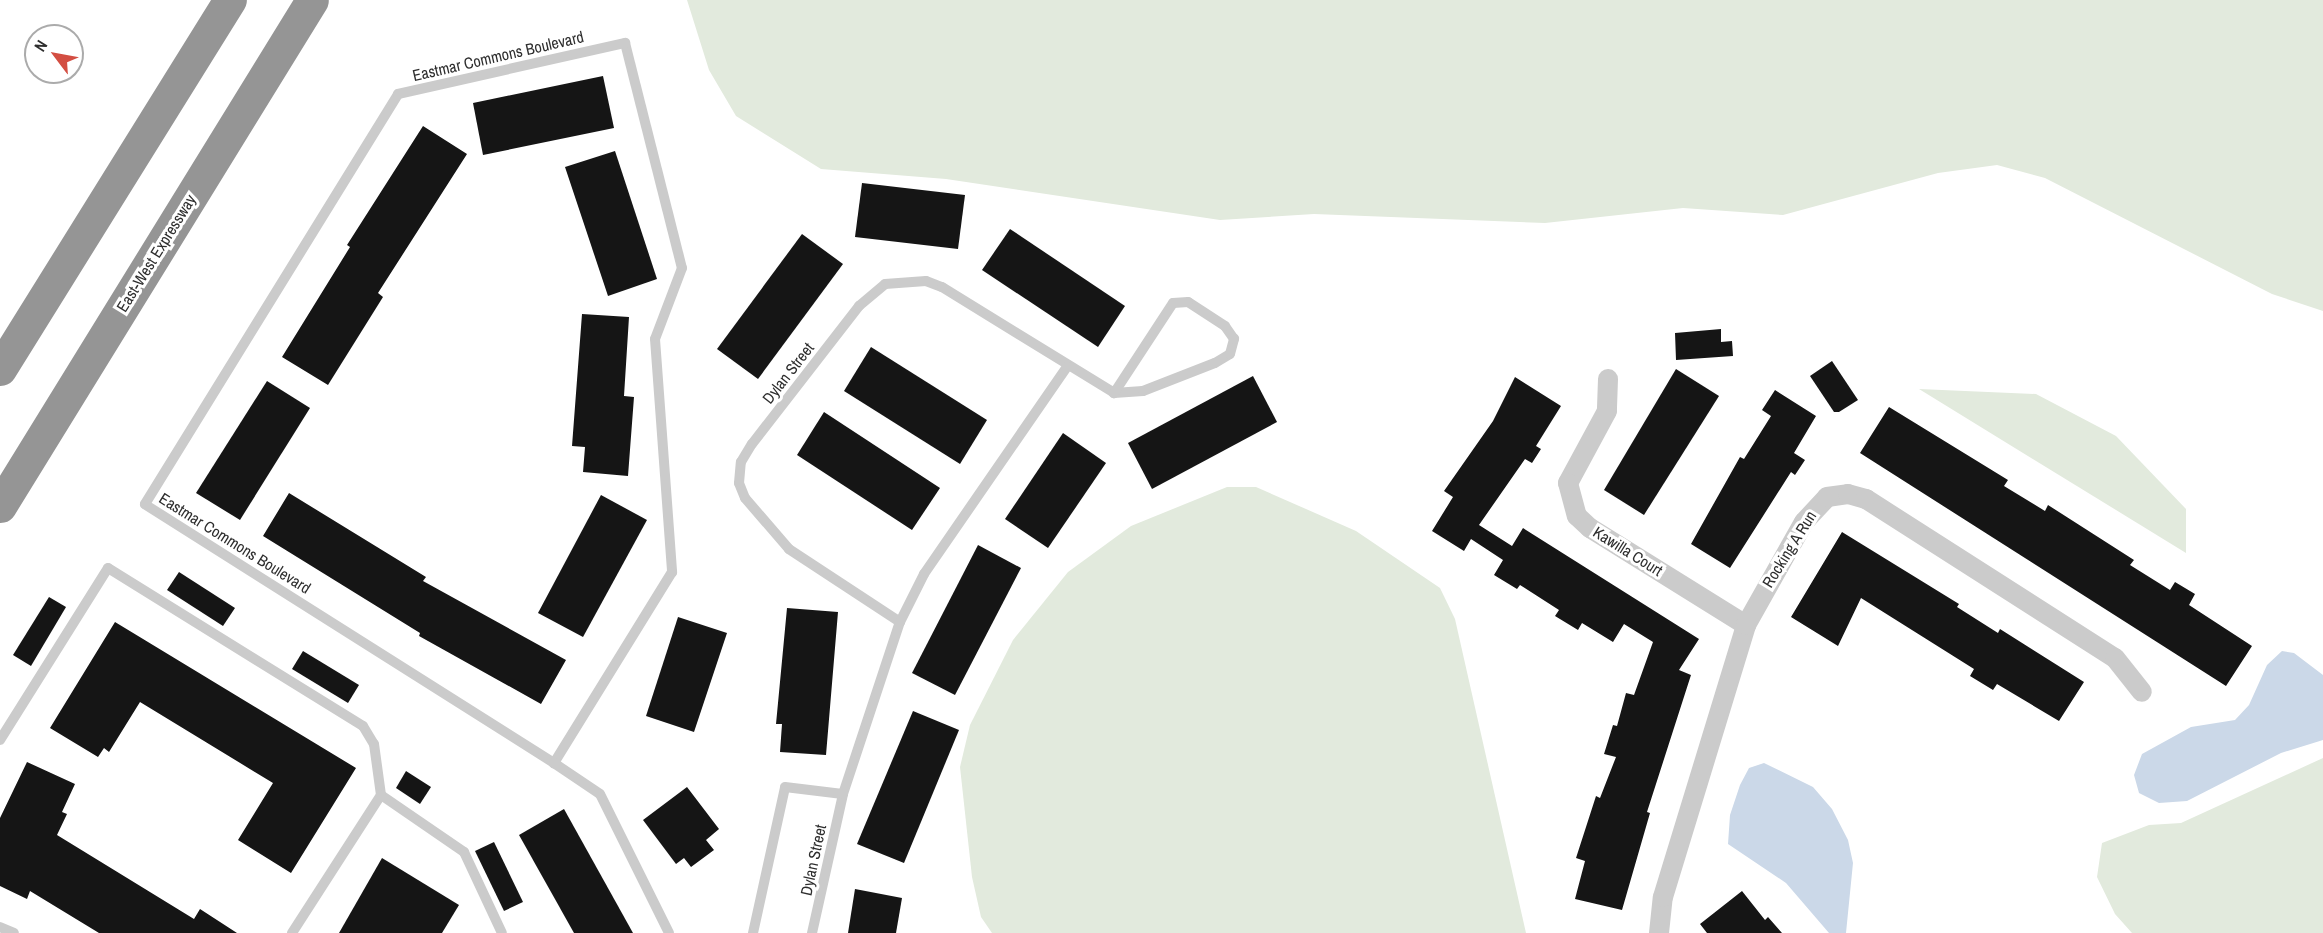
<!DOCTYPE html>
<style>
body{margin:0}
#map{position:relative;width:2323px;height:933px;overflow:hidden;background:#fff;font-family:"Archivo Narrow",sans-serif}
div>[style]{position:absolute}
.green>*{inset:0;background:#e2eadd}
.water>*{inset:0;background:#cbd8e8}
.building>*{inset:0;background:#151515}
.service>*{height:10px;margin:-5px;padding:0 5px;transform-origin:5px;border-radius:5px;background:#cbcbcb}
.minor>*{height:20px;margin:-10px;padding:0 10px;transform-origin:10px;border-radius:10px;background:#cbcbcb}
.motorway>*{height:33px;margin:-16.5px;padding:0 16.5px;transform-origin:16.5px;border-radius:16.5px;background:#959595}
span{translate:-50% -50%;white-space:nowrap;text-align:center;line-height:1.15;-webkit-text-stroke:6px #fff;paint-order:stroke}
.street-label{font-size:16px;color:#2e2e2e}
.north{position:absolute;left:24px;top:24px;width:60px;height:60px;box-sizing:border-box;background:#fff;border:2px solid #ababab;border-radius:50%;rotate:302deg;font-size:16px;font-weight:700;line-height:24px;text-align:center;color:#2e2e2e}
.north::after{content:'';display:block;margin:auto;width:21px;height:27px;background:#d34e42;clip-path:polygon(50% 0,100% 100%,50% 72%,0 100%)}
</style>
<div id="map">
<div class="green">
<i style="clip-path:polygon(687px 0,2323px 0,2323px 311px,2272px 294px,2045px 178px,1997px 165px,1938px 173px,1783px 215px,1683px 208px,1545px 223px,1314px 214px,1220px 220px,946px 179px,821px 169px,736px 116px,709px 70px)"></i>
<i style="clip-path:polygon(1919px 389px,2036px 394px,2116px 436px,2186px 509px,2186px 553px)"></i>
<i style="clip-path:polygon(1227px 487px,1256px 487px,1356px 531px,1440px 588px,1455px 619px,1526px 933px,992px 933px,981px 917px,972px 877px,960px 767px,970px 725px,1013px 640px,1068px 572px,1131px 526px)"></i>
<i style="clip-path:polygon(2323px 758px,2323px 933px,2132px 933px,2115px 914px,2097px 877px,2102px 843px,2149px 825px,2181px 823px)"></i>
</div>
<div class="water">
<i style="clip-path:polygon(2282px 651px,2294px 653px,2323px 675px,2323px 740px,2281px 753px,2187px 801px,2159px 803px,2139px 793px,2134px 775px,2142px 754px,2191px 727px,2235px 720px,2249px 705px,2267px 665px)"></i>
<i style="clip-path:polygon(1764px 763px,1813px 787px,1832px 809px,1848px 840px,1853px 863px,1846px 933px,1829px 933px,1786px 883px,1728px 844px,1730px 815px,1740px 785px,1749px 768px)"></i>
</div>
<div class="building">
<i style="clip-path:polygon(603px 76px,614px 128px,483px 155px,473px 103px)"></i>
<i style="clip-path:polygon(423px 126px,467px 154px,378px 293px,383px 297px,328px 385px,282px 357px,350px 247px,347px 245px)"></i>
<i style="clip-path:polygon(615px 151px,657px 279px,608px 296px,565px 167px)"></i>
<i style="clip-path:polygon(862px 183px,965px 195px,958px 249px,855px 237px)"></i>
<i style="clip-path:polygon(1010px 229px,1125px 306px,1098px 347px,982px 270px)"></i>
<i style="clip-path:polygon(802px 234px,843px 264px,758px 379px,717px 349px)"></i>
<i style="clip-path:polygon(582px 314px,629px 317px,624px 396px,634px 397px,628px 476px,583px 472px,585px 447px,572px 446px)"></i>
<i style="clip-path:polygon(1721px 329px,1721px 342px,1732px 341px,1733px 356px,1676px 360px,1675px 333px)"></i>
<i style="clip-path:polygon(871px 347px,987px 420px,960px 464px,844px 391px)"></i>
<i style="clip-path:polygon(1832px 361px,1858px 400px,1839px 412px,1834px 412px,1810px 376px)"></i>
<i style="clip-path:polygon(1676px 369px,1719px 396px,1644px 515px,1604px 490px)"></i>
<i style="clip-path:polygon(1253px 376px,1277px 422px,1152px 489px,1128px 443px)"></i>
<i style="clip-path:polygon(1515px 377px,1561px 406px,1536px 446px,1541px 449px,1532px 463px,1525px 459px,1479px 525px,1512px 546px,1523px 528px,1699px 639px,1679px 670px,1691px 675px,1647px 812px,1650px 813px,1622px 910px,1575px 899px,1585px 861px,1576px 858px,1596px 796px,1600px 798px,1616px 757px,1604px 754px,1613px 725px,1617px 726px,1626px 693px,1634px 695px,1653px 642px,1624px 624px,1613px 642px,1582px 623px,1578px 630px,1555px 616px,1559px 610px,1520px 585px,1517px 589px,1494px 575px,1503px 560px,1471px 539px,1464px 551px,1432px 531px,1453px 497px,1444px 491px,1493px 421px)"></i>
<i style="clip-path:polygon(267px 381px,310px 408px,240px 520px,196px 493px)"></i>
<i style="clip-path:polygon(1775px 390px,1816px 416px,1794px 453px,1805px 460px,1795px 475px,1791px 472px,1730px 568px,1691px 544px,1740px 457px,1744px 459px,1771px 416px,1762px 410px)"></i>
<i style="clip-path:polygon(1889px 407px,2008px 480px,2004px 486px,2045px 511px,2048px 505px,2134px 560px,2130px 565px,2170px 590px,2175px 582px,2195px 594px,2189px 605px,2252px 646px,2226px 686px,1860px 453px)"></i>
<i style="clip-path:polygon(824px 412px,940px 488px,912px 530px,797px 455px)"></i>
<i style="clip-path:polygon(1063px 433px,1106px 463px,1048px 548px,1005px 519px)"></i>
<i style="clip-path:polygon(289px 493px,426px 577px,423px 581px,566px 660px,541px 704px,419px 636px,420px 633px,263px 536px)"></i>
<i style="clip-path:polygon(601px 495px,647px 520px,583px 637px,538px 613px)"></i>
<i style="clip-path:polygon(1842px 532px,1959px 604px,1957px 607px,1998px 633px,2000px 629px,2084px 682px,2059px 721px,1997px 684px,1993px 690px,1970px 676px,1974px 669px,1861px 598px,1838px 646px,1791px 617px)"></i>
<i style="clip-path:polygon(978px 545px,1021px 568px,955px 695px,912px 673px)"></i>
<i style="clip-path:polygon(179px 572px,235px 608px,223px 626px,167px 590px)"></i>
<i style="clip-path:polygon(49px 597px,66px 607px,31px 666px,13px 655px)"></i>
<i style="clip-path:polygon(787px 608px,838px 612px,826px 755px,780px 752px,782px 724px,776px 724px)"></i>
<i style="clip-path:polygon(678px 617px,727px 633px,694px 732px,646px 716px)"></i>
<i style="clip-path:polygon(115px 622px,356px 768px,291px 873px,238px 840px,273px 783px,140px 702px,109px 752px,104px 748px,98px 757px,50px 728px)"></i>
<i style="clip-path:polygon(303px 651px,359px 685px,348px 703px,292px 669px)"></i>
<i style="clip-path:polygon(913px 711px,959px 730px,904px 863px,857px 844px)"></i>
<i style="clip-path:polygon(27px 762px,75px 784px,62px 812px,67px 814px,57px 835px,194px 919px,200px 909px,237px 933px,99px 933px,30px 891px,27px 899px,0 886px,0 818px)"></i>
<i style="clip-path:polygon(406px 771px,431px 787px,420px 804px,396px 788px)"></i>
<i style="clip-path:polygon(687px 787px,719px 829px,706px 840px,714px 850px,691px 867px,684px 858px,676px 864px,643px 820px)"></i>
<i style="clip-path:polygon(564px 809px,633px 933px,574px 933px,519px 835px)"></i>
<i style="clip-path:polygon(494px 842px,523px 902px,504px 911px,475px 851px)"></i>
<i style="clip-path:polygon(382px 858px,459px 905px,442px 933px,339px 933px)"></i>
<i style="clip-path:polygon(855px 889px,902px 898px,896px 933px,848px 933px)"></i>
<i style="clip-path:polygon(1742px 891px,1765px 920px,1768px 917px,1782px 933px,1707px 933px,1700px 924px)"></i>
</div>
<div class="service">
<i style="left:625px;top:43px;width:232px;rotate:75.8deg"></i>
<i style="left:682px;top:268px;width:76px;rotate:110.8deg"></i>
<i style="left:655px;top:339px;width:234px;rotate:85.8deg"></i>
<i style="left:672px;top:572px;width:225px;rotate:121.7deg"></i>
<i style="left:554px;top:763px;width:484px;rotate:-147.7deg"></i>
<i style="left:145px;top:504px;width:482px;rotate:-58.3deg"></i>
<i style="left:398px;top:94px;width:233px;rotate:-12.7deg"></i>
<i style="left:900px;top:622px;width:133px;rotate:-146.7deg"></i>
<i style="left:789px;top:549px;width:67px;rotate:-130.8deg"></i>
<i style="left:745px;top:498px;width:16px;rotate:-112deg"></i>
<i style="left:739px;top:483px;width:21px;rotate:-85deg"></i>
<i style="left:741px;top:462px;width:21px;rotate:-59deg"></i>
<i style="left:752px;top:444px;width:175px;rotate:-52.2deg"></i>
<i style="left:859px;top:306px;width:34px;rotate:-40deg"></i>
<i style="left:885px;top:284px;width:41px;rotate:-4.2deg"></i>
<i style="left:926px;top:281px;width:17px;rotate:21deg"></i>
<i style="left:942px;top:287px;width:202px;rotate:31.6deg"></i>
<i style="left:1114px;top:393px;width:29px;rotate:-4deg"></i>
<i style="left:1143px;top:391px;width:77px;rotate:-21.3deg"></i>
<i style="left:1215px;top:363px;width:17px;rotate:-31deg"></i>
<i style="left:1230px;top:354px;width:16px;rotate:-75deg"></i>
<i style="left:1234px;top:339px;width:16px;rotate:-125deg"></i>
<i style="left:1225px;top:326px;width:44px;rotate:-147deg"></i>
<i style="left:1188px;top:302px;width:15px;rotate:176deg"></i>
<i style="left:1173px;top:303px;width:108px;rotate:123.2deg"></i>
<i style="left:0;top:740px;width:203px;rotate:-57.9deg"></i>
<i style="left:108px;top:568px;width:300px;rotate:31.8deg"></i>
<i style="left:363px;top:726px;width:21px;rotate:59deg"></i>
<i style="left:374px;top:744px;width:51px;rotate:82.2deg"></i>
<i style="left:381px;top:795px;width:101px;rotate:34.5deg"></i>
<i style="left:464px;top:852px;width:89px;rotate:64.9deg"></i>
<i style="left:554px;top:763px;width:55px;rotate:34deg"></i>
<i style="left:600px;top:794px;width:155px;rotate:63.6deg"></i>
<i style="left:0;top:927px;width:15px;rotate:23deg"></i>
<i style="left:292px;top:933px;width:164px;rotate:-57.2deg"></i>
<i style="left:753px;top:933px;width:149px;rotate:-77.6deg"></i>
<i style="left:785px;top:787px;width:58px;rotate:6.9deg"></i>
<i style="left:812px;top:933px;width:142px;rotate:-77.4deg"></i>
<i style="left:843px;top:794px;width:181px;rotate:-71.7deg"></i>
<i style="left:900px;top:622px;width:54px;rotate:-63.4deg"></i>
<i style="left:924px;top:574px;width:252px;rotate:-55.4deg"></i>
</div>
<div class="minor">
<i style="left:1608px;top:379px;width:32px;rotate:92deg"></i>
<i style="left:1607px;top:411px;width:82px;rotate:118.4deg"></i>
<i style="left:1568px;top:483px;width:34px;rotate:75deg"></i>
<i style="left:1577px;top:516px;width:18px;rotate:43deg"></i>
<i style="left:1590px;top:528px;width:184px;rotate:31.9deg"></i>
<i style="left:1659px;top:933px;width:36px;rotate:-84deg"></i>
<i style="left:1663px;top:897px;width:284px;rotate:-73deg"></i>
<i style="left:1746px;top:625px;width:118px;rotate:-60.6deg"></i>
<i style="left:1804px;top:522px;width:34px;rotate:-47deg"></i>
<i style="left:1827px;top:497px;width:21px;rotate:-8deg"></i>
<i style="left:1848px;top:494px;width:19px;rotate:16deg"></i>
<i style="left:1866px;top:499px;width:295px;rotate:32.6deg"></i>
<i style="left:2115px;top:658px;width:43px;rotate:51.5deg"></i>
</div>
<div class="motorway">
<i style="left:0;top:369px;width:435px;rotate:-58.1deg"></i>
<i style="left:0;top:506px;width:594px;rotate:-58.34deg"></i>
</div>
<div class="street-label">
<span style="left:498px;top:56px;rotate:-13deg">Eastmar Commons Boulevard</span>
<span style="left:156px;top:253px;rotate:-58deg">East-West Expressway</span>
<span style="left:788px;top:373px;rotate:-52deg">Dylan Street</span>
<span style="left:235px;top:543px;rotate:32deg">Eastmar Commons Boulevard</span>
<span style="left:1789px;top:549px;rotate:-58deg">Rocking A Run</span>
<span style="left:1628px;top:551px;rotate:32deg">Kawilla Court</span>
<span style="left:813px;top:860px;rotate:-78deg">Dylan Street</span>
</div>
<div class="north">N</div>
</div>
